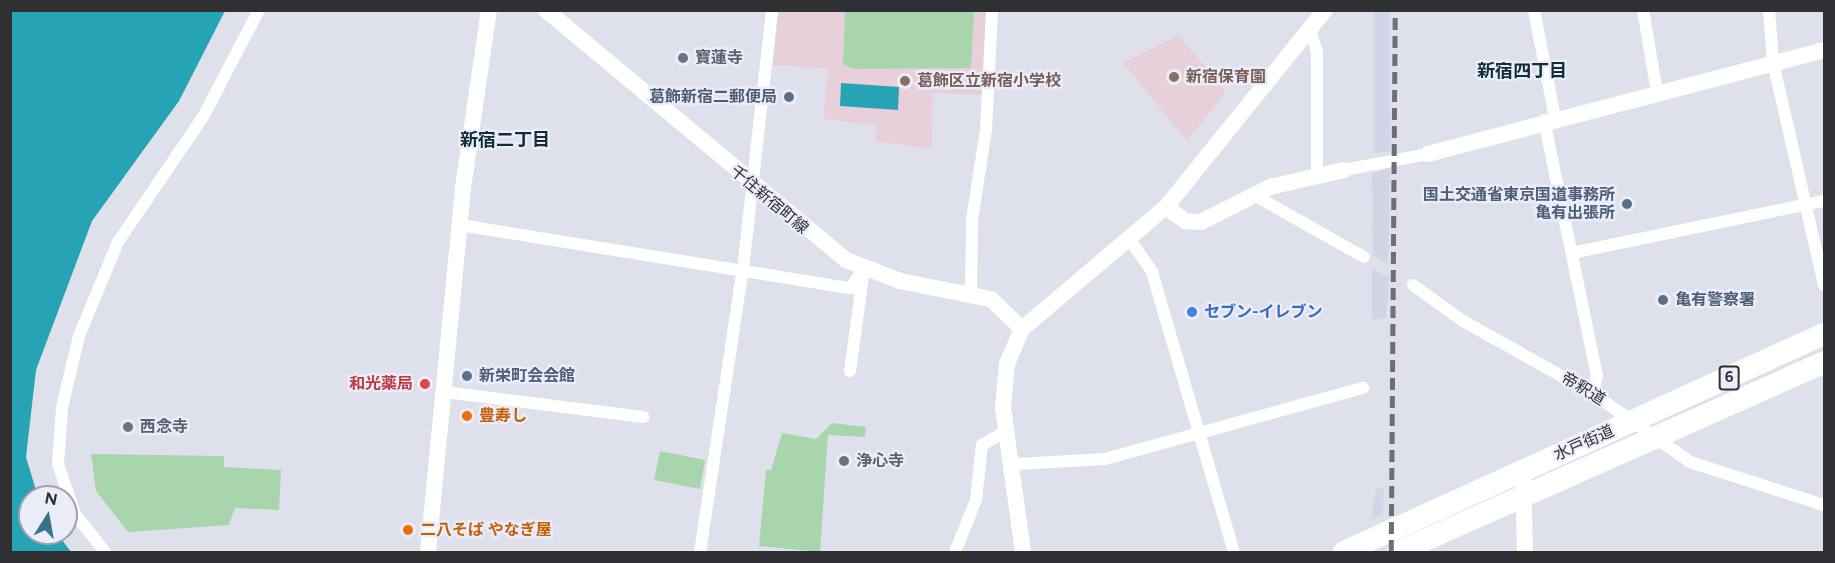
<!DOCTYPE html>
<meta charset="utf-8">
<style>
body{margin:0}
#map{position:relative;width:1835px;height:563px;overflow:hidden;background:#dee1ec;font-family:Figtree,"Noto Sans JP",sans-serif}
div>[style]{position:absolute}
.built>*{inset:0;background:#d0d5e7}
.education>*{inset:0;background:#e8d0da}
.green>*{inset:0;background:#a9d5ac}
.water>*{inset:0;background:#26a3b4}
.street>*{height:12px;margin:-6px;padding:0 6px;transform-origin:6px;border-radius:6px;background:#fff}
.secondary>*{height:16px;margin:-8px;padding:0 8px;transform-origin:8px;border-radius:8px;background:#fff}
.highway>*{height:22px;margin:-11px;padding:0 11px;transform-origin:11px;border-radius:11px;background:#fff}
.rail>*{height:4.5px;margin-top:-2.25px;transform-origin:0;background:repeating-linear-gradient(90deg,#6d6f75 0 12px,transparent 0 18px)}
.dots>*{width:16px;height:16px;translate:-50% -50%;box-sizing:border-box;border:3px solid #ebeefa;border-radius:50%}
span{translate:-50% -50%;white-space:nowrap;text-align:center;line-height:1.15;-webkit-text-stroke:4.5px #ebeefa;paint-order:stroke}
.shield-label span{padding:2px 4px;background:#ebeefa;border:2px solid;border-radius:4px;-webkit-text-stroke-width:0}
.shield-label{font-size:15px;color:#2f3034;font-weight:700}
.worship-label{font-size:16px;color:#5b616d;font-weight:700}
.left{translate:0 -50%;text-align:left}
.education-label{font-size:16px;color:#785e54;font-weight:700}
.service-label{font-size:16px;color:#4e5e75;font-weight:700}
.right{translate:-100% -50%;text-align:right}
.street-label{font-size:16px;color:#2f3034}
.shop-label{font-size:16px;color:#366cbe;font-weight:700}
.health-label{font-size:16px;color:#be3a42;font-weight:700}
.food-label{font-size:16px;color:#c56008;font-weight:700}
.neighbourhood-label{font-size:18px;color:#102e38;font-weight:700}
.frame{position:absolute;inset:0;border:12px solid #2f3034;pointer-events:none}
.north{position:absolute;left:18px;top:485px;width:60px;height:60px;box-sizing:border-box;background:#ebeefa;border:2px solid #a0a2ab;border-radius:50%;rotate:11deg;font-size:16px;font-weight:700;line-height:24px;text-align:center;color:#2f3034}
.north::after{content:'';display:block;margin:auto;width:21px;height:27px;background:#37758b;clip-path:polygon(50% 0,100% 100%,50% 72%,0 100%)}
</style>
<div id="map">
<div class="built">
<i style="clip-path:polygon(1374px 11px,1390px 11px,1390px 151px,1374px 153px)"></i>
<i style="clip-path:polygon(1390px 168px,1388px 264px,1373px 255px,1372px 174px)"></i>
<i style="clip-path:polygon(1372px 269px,1389px 277px,1386px 318px,1372px 319px)"></i>
<i style="clip-path:polygon(1384px 488px,1383px 512px,1371px 521px,1376px 489px)"></i>
</div>
<div class="education">
<i style="clip-path:polygon(779px 11px,986px 11px,983px 95px,933px 93px,931px 149px,875px 141px,876px 126px,823px 119px,828px 69px,773px 65px)"></i>
<i style="clip-path:polygon(1179px 35px,1226px 92px,1187px 141px,1123px 63px)"></i>
</div>
<div class="green">
<i style="clip-path:polygon(845px 11px,974px 11px,971px 68px,853px 69px,843px 64px)"></i>
<i style="clip-path:polygon(832px 423px,866px 427px,865px 437px,828px 435px,820px 552px,759px 546px,766px 470px,771px 470px,782px 433px,816px 439px)"></i>
<i style="clip-path:polygon(660px 451px,705px 460px,700px 489px,654px 480px)"></i>
<i style="clip-path:polygon(91px 454px,224px 456px,224px 467px,281px 470px,279px 510px,235px 508px,229px 525px,128px 532px,96px 491px)"></i>
</div>
<div class="water">
<i style="clip-path:polygon(10px 11px,225px 11px,179px 101px,92px 221px,36px 370px,26px 457px,38px 497px,30px 497px,30px 533px,57px 533px,71px 552px,11px 552px)"></i>
<i style="clip-path:polygon(841px 83px,899px 87px,898px 110px,840px 106px)"></i>
</div>
<div class="street">
<i style="left:1534px;top:10px;width:110px;rotate:79deg"></i>
<i style="left:1643px;top:10px;width:83px;rotate:80.3deg"></i>
<i style="left:1769px;top:10px;width:52px;rotate:85.6deg"></i>
<i style="left:1773px;top:62px;width:229px;rotate:77.1deg"></i>
<i style="left:1310px;top:30px;width:22px;rotate:72deg"></i>
<i style="left:1317px;top:51px;width:125px;rotate:90deg"></i>
<i style="left:1544px;top:120px;width:261px;rotate:78.3deg"></i>
<i style="left:1597px;top:376px;width:18px;rotate:106deg"></i>
<i style="left:1344px;top:170px;width:86px;rotate:-10.8deg"></i>
<i style="left:1254px;top:195px;width:126px;rotate:29.4deg"></i>
<i style="left:460px;top:225px;width:396px;rotate:9.2deg"></i>
<i style="left:851px;top:288px;width:22px;rotate:-58deg"></i>
<i style="left:1130px;top:240px;width:39px;rotate:55deg"></i>
<i style="left:1152px;top:272px;width:292px;rotate:73.7deg"></i>
<i style="left:1572px;top:253px;width:257px;rotate:-11.7deg"></i>
<i style="left:1413px;top:285px;width:62px;rotate:35.8deg"></i>
<i style="left:1463px;top:321px;width:148px;rotate:29.2deg"></i>
<i style="left:1592px;top:393px;width:120px;rotate:35.1deg"></i>
<i style="left:1690px;top:462px;width:141px;rotate:17.8deg"></i>
<i style="left:971px;top:292px;width:72px;rotate:-89.2deg"></i>
<i style="left:972px;top:220px;width:91px;rotate:-81.2deg"></i>
<i style="left:986px;top:130px;width:120px;rotate:-87.1deg"></i>
<i style="left:850px;top:371px;width:96px;rotate:-82.2deg"></i>
<i style="left:445px;top:392px;width:200px;rotate:7.2deg"></i>
<i style="left:1014px;top:464px;width:91px;rotate:-3.1deg"></i>
<i style="left:1105px;top:459px;width:268px;rotate:-15.4deg"></i>
<i style="left:105px;top:552px;width:48px;rotate:-128.3deg"></i>
<i style="left:75px;top:514px;width:53px;rotate:-108.8deg"></i>
<i style="left:58px;top:464px;width:56px;rotate:-85.9deg"></i>
<i style="left:62px;top:408px;width:74px;rotate:-76.7deg"></i>
<i style="left:79px;top:336px;width:102px;rotate:-67.5deg"></i>
<i style="left:118px;top:242px;width:151px;rotate:-55.8deg"></i>
<i style="left:203px;top:117px;width:121px;rotate:-62.4deg"></i>
<i style="left:700px;top:552px;width:286px;rotate:-81.4deg"></i>
<i style="left:743px;top:269px;width:261px;rotate:-83.6deg"></i>
<i style="left:955px;top:552px;width:56px;rotate:-68deg"></i>
<i style="left:976px;top:500px;width:55px;rotate:-83.8deg"></i>
<i style="left:982px;top:445px;width:28px;rotate:-30deg"></i>
</div>
<div class="secondary">
<i style="left:546px;top:10px;width:391px;rotate:39.8deg"></i>
<i style="left:846px;top:260px;width:58px;rotate:21.3deg"></i>
<i style="left:900px;top:281px;width:93px;rotate:11.2deg"></i>
<i style="left:991px;top:299px;width:43px;rotate:44.1deg"></i>
<i style="left:1428px;top:154px;width:409px;rotate:-14.7deg"></i>
<i style="left:1166px;top:207px;width:24px;rotate:36deg"></i>
<i style="left:1185px;top:221px;width:16px;rotate:4deg"></i>
<i style="left:1201px;top:222px;width:77px;rotate:-26.9deg"></i>
<i style="left:1270px;top:187px;width:76px;rotate:-12.9deg"></i>
<i style="left:1523px;top:471px;width:81px;rotate:88.6deg"></i>
<i style="left:428px;top:552px;width:373px;rotate:-84.5deg"></i>
<i style="left:464px;top:181px;width:173px;rotate:-81.7deg"></i>
<i style="left:1023px;top:552px;width:145px;rotate:-97.9deg"></i>
<i style="left:1003px;top:408px;width:44px;rotate:-84.8deg"></i>
<i style="left:1007px;top:364px;width:38px;rotate:-67deg"></i>
<i style="left:1022px;top:329px;width:189px;rotate:-40.3deg"></i>
<i style="left:1166px;top:207px;width:253px;rotate:-51.1deg"></i>
</div>
<div class="highway">
<i style="left:1344px;top:552px;width:527px;rotate:-24.43deg"></i>
<i style="left:1398px;top:552px;width:466px;rotate:-24deg"></i>
</div>
<div class="rail">
<i style="left:1391px;top:552px;width:542px;rotate:-89.58deg"></i>
</div>
<div class="dots">
<i style="left:683px;top:58px;background:#6b7280"></i>
<i style="left:1174px;top:77px;background:#8d6e63"></i>
<i style="left:905px;top:81px;background:#8d6e63"></i>
<i style="left:789px;top:97px;background:#5c6f8a"></i>
<i style="left:1627px;top:204px;background:#5c6f8a"></i>
<i style="left:1663px;top:300px;background:#5c6f8a"></i>
<i style="left:1192px;top:312px;background:#3f7fe0"></i>
<i style="left:467px;top:376px;background:#5c6f8a"></i>
<i style="left:425px;top:384px;background:#e0444e"></i>
<i style="left:467px;top:416px;background:#e8710a"></i>
<i style="left:128px;top:427px;background:#6b7280"></i>
<i style="left:844px;top:461px;background:#6b7280"></i>
<i style="left:408px;top:530px;background:#e8710a"></i>
</div>
<div class="shield-label">
<span style="left:1729px;top:378px">6</span>
</div>
<div class="worship-label">
<span class="left" style="left:695px;top:58px">寶蓮寺</span>
<span class="left" style="left:140px;top:427px">西念寺</span>
<span class="left" style="left:856px;top:461px">浄心寺</span>
</div>
<div class="education-label">
<span class="left" style="left:1186px;top:77px">新宿保育園</span>
<span class="left" style="left:917px;top:81px">葛飾区立新宿小学校</span>
</div>
<div class="service-label">
<span class="right" style="left:777px;top:97px">葛飾新宿二郵便局</span>
<span class="right" style="left:1615px;top:204px">国土交通省東京国道事務所<br>亀有出張所</span>
<span class="left" style="left:1675px;top:300px">亀有警察署</span>
<span class="left" style="left:479px;top:376px">新栄町会会館</span>
</div>
<div class="street-label">
<span style="left:769px;top:200px;rotate:40deg">千住新宿町線</span>
<span style="left:1583px;top:389px;rotate:31deg">帝釈道</span>
<span style="left:1584px;top:443px;rotate:-24deg">水戸街道</span>
</div>
<div class="shop-label">
<span class="left" style="left:1204px;top:312px">セブン-イレブン</span>
</div>
<div class="health-label">
<span class="right" style="left:413px;top:384px">和光薬局</span>
</div>
<div class="food-label">
<span class="left" style="left:479px;top:416px">豊寿し</span>
<span class="left" style="left:420px;top:530px">二八そば やなぎ屋</span>
</div>
<div class="neighbourhood-label">
<span style="left:1522px;top:71px">新宿四丁目</span>
<span style="left:505px;top:140px">新宿二丁目</span>
</div>
<div class="frame"></div>
<div class="north">N</div>
</div>
